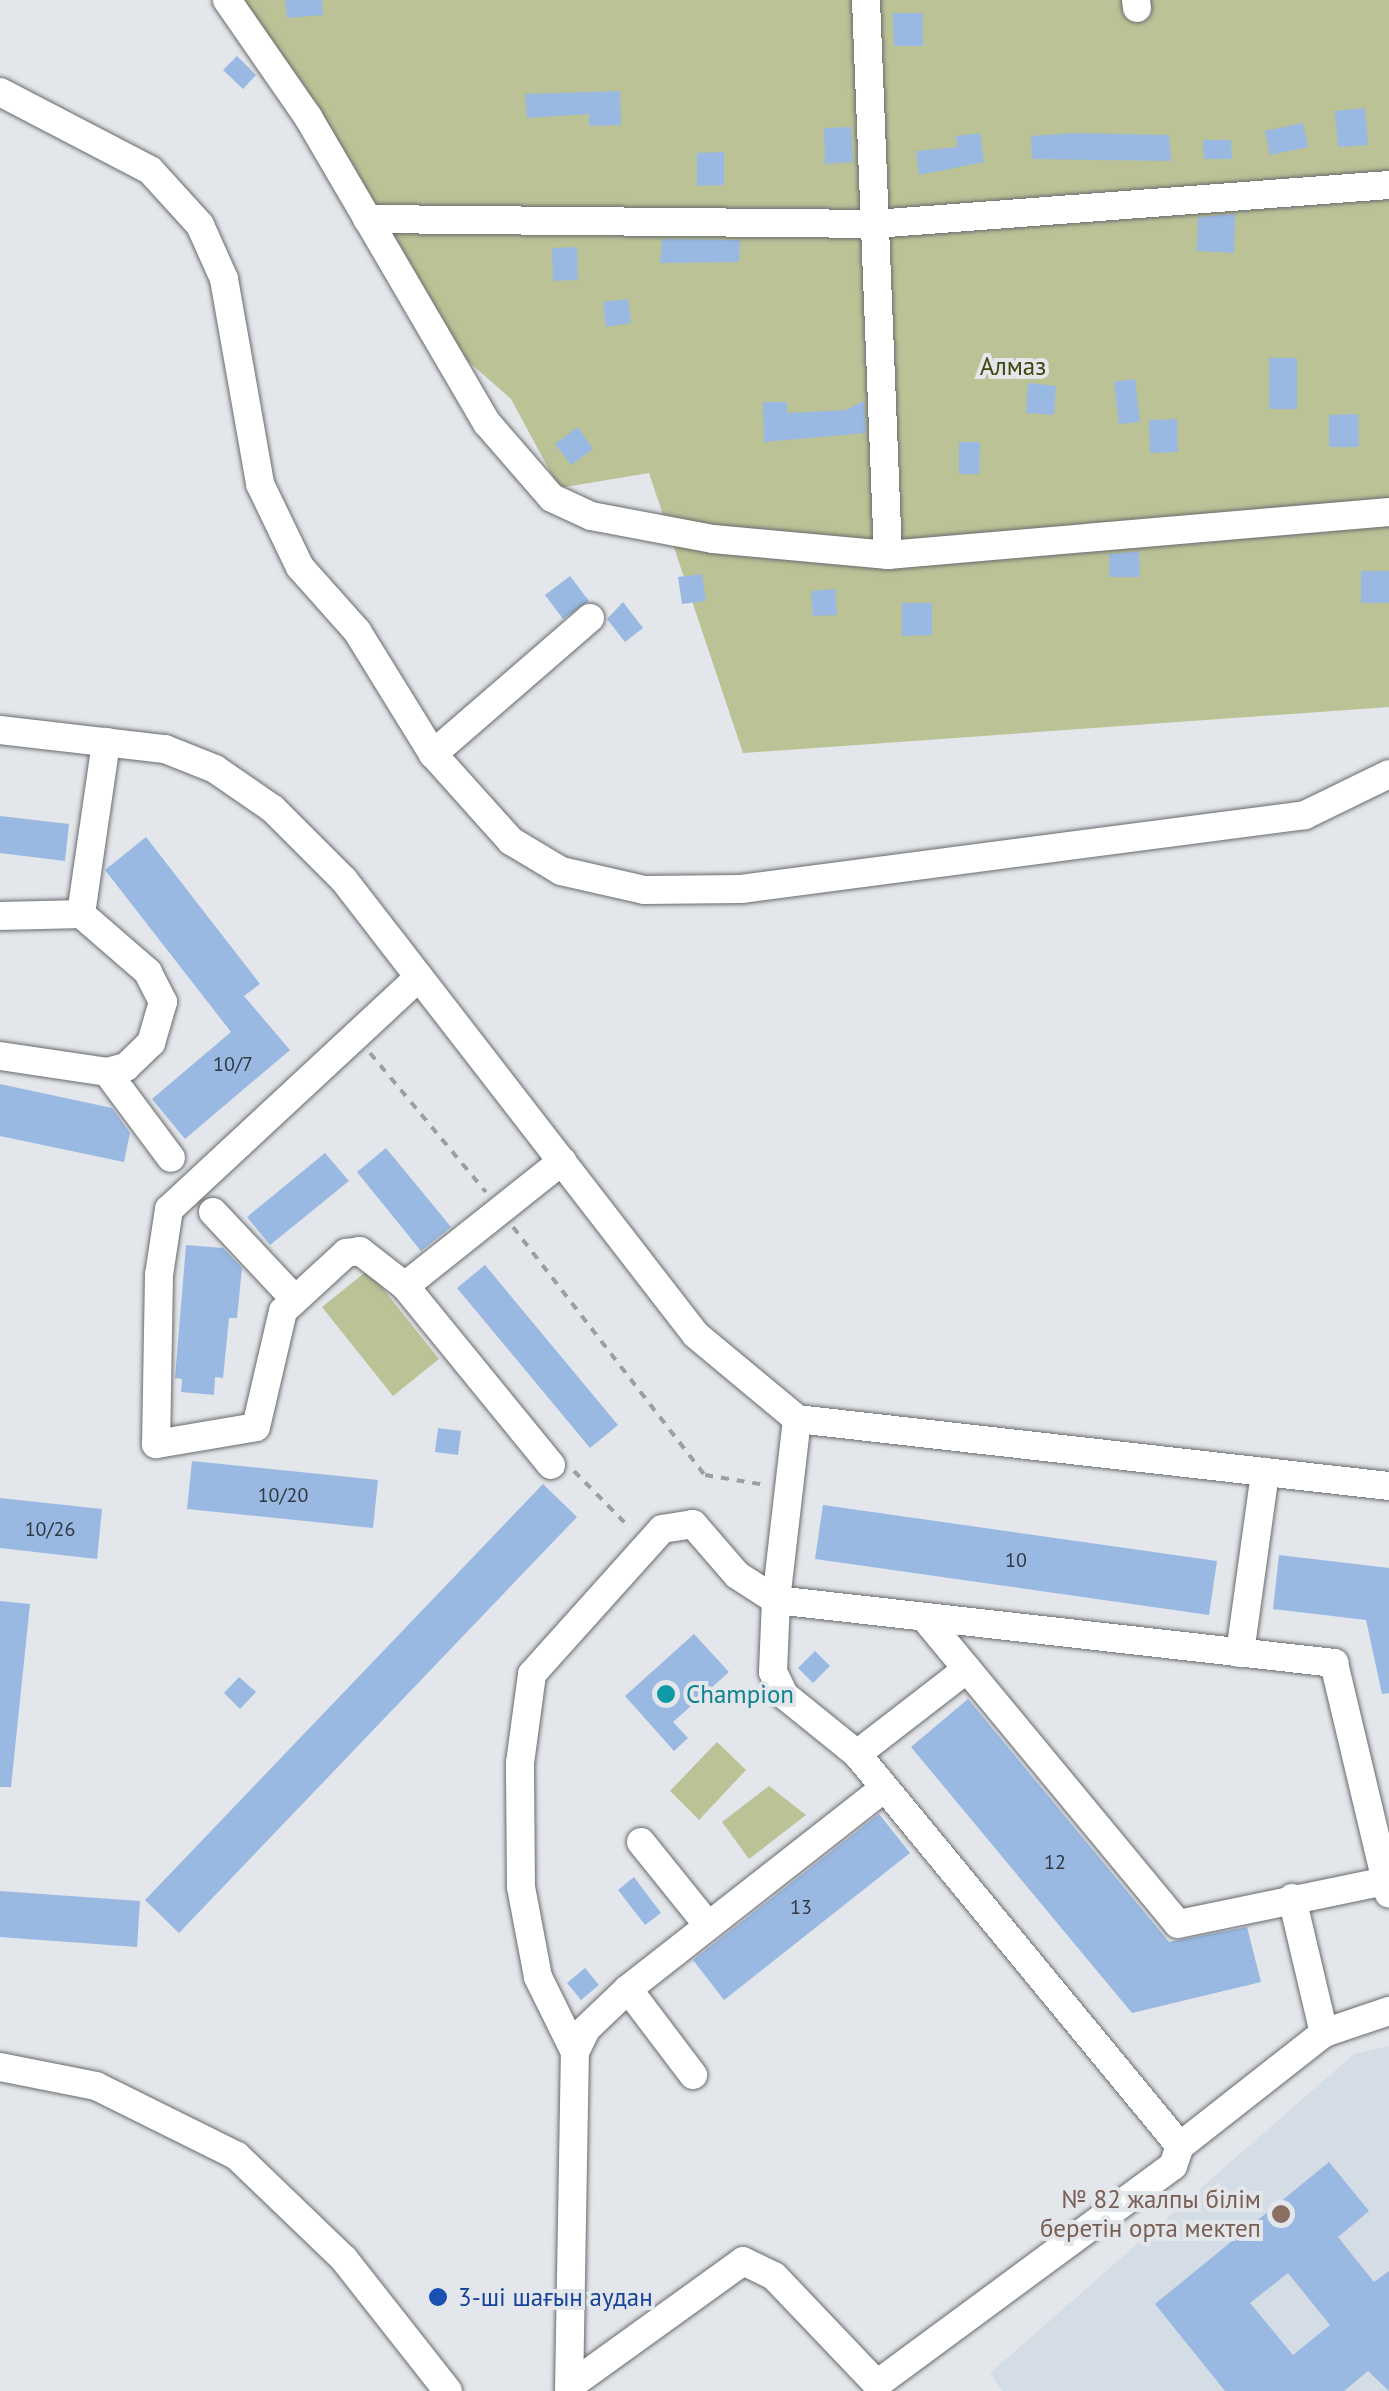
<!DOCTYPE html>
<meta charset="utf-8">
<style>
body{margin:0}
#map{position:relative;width:1389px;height:2391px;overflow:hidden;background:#e3e6ea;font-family:"PT Sans",sans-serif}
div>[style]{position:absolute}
.built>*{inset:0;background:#d4dce6}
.green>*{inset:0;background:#bbc296}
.building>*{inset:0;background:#9ab9e2}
.path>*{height:4px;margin-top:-2px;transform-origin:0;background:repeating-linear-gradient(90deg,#9c9fa2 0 8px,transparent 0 16px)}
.roads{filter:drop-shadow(0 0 2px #686b6e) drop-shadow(0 0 2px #686b6e)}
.minor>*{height:28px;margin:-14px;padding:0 14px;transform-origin:14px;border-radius:14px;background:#fff}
.dots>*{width:28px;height:28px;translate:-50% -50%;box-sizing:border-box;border:5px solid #e3e6ea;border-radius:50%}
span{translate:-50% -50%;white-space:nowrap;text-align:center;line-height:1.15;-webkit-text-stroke:8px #e3e6ea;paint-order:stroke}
.number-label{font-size:20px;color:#2f3743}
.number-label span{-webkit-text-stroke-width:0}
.park-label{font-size:25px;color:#40460c}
.culture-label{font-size:25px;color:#0d838f}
.left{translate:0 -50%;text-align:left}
.education-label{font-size:25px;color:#785e54}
.right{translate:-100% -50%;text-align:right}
.transit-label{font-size:25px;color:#164399}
</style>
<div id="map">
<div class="built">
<i style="clip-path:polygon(1389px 2046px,1389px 2391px,1002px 2391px,990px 2373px,1354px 2054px)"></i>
</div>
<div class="green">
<i style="clip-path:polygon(227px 0,1389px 0,1389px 707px,743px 753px,649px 473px,559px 488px,511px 399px,429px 327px)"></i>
<i style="clip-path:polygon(368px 1270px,439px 1359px,393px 1396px,322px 1307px)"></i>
<i style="clip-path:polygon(717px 1742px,746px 1770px,699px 1820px,670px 1791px)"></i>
<i style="clip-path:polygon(769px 1786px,806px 1815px,749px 1859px,722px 1822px)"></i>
</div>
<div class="building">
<i style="clip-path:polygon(285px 0,322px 0,323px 15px,287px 18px)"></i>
<i style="clip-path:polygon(893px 13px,923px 13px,923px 46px,894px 46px)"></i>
<i style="clip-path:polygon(237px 56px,256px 75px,243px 89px,223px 70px)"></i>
<i style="clip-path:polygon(620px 91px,621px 125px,589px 126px,589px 114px,527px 118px,525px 94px)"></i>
<i style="clip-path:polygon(1365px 108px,1368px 145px,1338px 147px,1335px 111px)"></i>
<i style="clip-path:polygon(1303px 123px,1308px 147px,1270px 155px,1265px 131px)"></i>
<i style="clip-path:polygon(851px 127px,853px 162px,825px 164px,824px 128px)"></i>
<i style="clip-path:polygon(980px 133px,984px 162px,919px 175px,916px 151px,958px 147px,956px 136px)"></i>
<i style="clip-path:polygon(1074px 133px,1169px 135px,1171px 161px,1032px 159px,1031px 136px)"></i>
<i style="clip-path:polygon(1203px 140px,1231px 140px,1232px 159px,1204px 159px)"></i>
<i style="clip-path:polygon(724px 152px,724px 185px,697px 186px,697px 153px)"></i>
<i style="clip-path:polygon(1235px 214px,1234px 253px,1197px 251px,1198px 217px)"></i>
<i style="clip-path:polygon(662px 239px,740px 240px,739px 262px,660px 263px)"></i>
<i style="clip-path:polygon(577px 247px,578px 280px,553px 281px,552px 248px)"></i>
<i style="clip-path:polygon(628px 299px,631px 323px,606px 327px,603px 302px)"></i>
<i style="clip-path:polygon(1269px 358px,1297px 358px,1297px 409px,1269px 409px)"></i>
<i style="clip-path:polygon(1135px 379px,1140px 422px,1119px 424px,1114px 382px)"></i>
<i style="clip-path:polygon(1028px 383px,1056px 386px,1054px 415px,1026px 413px)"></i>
<i style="clip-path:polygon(864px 401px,866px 433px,764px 442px,763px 402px,787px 402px,787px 413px,846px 410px)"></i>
<i style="clip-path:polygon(1358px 414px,1359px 447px,1329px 447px,1329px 415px)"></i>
<i style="clip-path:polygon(1177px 419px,1178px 452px,1150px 453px,1149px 420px)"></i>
<i style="clip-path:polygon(578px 427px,593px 449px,571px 465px,555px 444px)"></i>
<i style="clip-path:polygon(959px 442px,980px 442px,979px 474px,959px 474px)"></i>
<i style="clip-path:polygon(1139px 551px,1140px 577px,1109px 577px,1109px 554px)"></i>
<i style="clip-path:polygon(1361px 571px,1389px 571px,1389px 603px,1361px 603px)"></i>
<i style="clip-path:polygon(702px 574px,706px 601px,682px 604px,678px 577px)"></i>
<i style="clip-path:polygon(570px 576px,589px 601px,563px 619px,545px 595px)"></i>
<i style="clip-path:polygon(835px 589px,837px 615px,813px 616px,811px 591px)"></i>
<i style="clip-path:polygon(623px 602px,643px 628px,625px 642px,607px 619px)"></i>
<i style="clip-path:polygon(902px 603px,932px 603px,932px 635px,902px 636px)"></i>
<i style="clip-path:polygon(0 816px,69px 824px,65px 861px,0 853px)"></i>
<i style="clip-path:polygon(146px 837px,260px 984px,244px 996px,290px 1050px,185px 1139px,152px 1099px,231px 1032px,105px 870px)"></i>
<i style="clip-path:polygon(0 1084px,112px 1108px,130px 1133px,124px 1162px,0 1136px)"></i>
<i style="clip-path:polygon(386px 1148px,451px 1227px,421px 1251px,357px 1172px)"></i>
<i style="clip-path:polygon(325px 1153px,349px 1181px,270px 1245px,247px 1217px)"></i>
<i style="clip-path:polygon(186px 1245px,223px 1248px,242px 1268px,237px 1318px,229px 1318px,223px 1378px,215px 1377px,214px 1395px,181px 1392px,182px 1379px,175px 1378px)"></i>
<i style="clip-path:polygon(485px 1265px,618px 1425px,590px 1448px,457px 1288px)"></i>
<i style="clip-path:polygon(438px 1428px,461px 1431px,458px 1455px,435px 1452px)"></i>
<i style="clip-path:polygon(192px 1461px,378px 1480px,373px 1528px,187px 1509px)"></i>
<i style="clip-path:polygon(543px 1484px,577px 1517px,179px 1933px,145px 1900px)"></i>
<i style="clip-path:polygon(0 1498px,102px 1509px,97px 1559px,0 1548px)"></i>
<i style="clip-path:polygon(823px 1505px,1217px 1561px,1209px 1615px,815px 1559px)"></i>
<i style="clip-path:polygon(1279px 1555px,1389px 1568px,1389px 1693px,1382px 1694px,1366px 1620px,1273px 1609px)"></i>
<i style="clip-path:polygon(0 1601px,30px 1604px,11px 1787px,0 1787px)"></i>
<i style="clip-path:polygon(694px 1634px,729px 1672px,673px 1722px,688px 1738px,674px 1751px,625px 1696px)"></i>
<i style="clip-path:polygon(815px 1651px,830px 1666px,813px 1683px,798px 1668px)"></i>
<i style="clip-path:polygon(239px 1677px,256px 1692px,240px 1709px,224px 1693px)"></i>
<i style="clip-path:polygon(968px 1699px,1169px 1942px,1247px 1927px,1261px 1982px,1132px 2013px,911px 1747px)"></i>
<i style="clip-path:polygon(879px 1814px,910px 1853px,724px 2000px,693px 1960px)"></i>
<i style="clip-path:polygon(634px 1877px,661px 1913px,645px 1925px,618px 1890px)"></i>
<i style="clip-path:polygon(0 1891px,140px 1901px,137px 1947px,0 1937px)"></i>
<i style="clip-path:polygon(585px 1968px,599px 1985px,581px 2000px,567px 1983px)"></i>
<i style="clip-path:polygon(evenodd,1329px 2162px,1369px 2211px,1338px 2237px,1374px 2282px,1389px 2271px,1389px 2391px,1368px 2371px,1344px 2391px,1225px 2391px,1155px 2304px,1329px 2162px,1288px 2273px,1330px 2325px,1293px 2355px,1250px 2303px,1288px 2273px)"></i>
</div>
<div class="path">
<i style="left:370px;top:1053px;width:181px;rotate:50.2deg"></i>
<i style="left:513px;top:1227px;width:314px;rotate:52.3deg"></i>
<i style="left:705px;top:1475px;width:62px;rotate:9.3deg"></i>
<i style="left:574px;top:1471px;width:80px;rotate:45.5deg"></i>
</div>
<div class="roads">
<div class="minor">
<i style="left:227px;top:0;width:142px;rotate:55.3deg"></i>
<i style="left:308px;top:117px;width:355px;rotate:59.7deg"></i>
<i style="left:487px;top:423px;width:99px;rotate:49.1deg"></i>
<i style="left:552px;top:498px;width:43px;rotate:24.8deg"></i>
<i style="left:591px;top:516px;width:124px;rotate:10.7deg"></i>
<i style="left:713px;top:539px;width:176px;rotate:5.2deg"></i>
<i style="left:888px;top:555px;width:503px;rotate:-4.91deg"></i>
<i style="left:866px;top:0;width:555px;rotate:87.73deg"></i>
<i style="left:1136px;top:0;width:8px;rotate:83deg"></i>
<i style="left:0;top:92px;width:169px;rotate:27.5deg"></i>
<i style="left:150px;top:170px;width:74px;rotate:47.7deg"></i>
<i style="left:200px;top:225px;width:59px;rotate:66deg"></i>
<i style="left:224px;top:279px;width:208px;rotate:80deg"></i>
<i style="left:260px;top:484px;width:92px;rotate:64.3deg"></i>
<i style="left:300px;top:567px;width:86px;rotate:48.3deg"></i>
<i style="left:357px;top:631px;width:145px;rotate:58.3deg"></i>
<i style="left:367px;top:219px;width:508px;rotate:0.56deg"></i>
<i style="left:875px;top:224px;width:515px;rotate:-4.34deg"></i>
<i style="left:590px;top:618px;width:208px;rotate:139.1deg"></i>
<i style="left:433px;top:754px;width:117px;rotate:48.1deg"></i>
<i style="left:511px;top:841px;width:58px;rotate:31deg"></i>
<i style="left:561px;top:871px;width:85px;rotate:12.9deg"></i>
<i style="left:644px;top:890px;width:97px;rotate:-0.6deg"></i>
<i style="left:741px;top:889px;width:569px;rotate:-7.47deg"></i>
<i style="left:1305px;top:815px;width:93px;rotate:-26deg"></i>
<i style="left:0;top:730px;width:166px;rotate:6.6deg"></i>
<i style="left:165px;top:749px;width:54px;rotate:21.8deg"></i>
<i style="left:215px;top:769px;width:70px;rotate:34.6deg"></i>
<i style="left:273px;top:809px;width:100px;rotate:45deg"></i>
<i style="left:344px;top:880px;width:575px;rotate:52.27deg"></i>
<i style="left:696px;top:1335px;width:131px;rotate:39.7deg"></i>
<i style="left:797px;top:1419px;width:596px;rotate:6.46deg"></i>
<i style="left:0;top:916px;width:81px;rotate:-1.4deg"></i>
<i style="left:81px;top:914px;width:174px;rotate:-81.7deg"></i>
<i style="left:419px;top:977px;width:341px;rotate:137.1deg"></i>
<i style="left:169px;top:1209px;width:67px;rotate:98.6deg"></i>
<i style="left:159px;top:1275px;width:169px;rotate:91deg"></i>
<i style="left:156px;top:1444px;width:101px;rotate:-9.6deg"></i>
<i style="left:256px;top:1427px;width:119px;rotate:-76.9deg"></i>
<i style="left:283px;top:1311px;width:86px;rotate:-42.6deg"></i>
<i style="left:346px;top:1253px;width:14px;rotate:-8deg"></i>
<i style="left:360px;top:1251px;width:57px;rotate:37.9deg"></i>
<i style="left:405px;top:1286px;width:201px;rotate:-38.5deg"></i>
<i style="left:0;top:1056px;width:108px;rotate:8.5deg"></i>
<i style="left:107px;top:1072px;width:20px;rotate:-15deg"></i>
<i style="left:126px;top:1067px;width:35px;rotate:-44deg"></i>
<i style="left:151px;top:1043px;width:43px;rotate:-73.7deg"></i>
<i style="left:163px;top:1002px;width:34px;rotate:-117deg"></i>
<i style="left:148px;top:972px;width:89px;rotate:-139.1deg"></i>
<i style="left:107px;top:1072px;width:107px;rotate:53.3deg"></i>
<i style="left:213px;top:1212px;width:115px;rotate:46.8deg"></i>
<i style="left:405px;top:1286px;width:231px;rotate:50.8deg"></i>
<i style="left:797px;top:1419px;width:182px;rotate:96.6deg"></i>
<i style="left:776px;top:1600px;width:562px;rotate:6.44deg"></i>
<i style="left:1334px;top:1663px;width:237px;rotate:76.6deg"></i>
<i style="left:924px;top:1617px;width:398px;rotate:50.4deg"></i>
<i style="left:1178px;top:1924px;width:211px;rotate:-11.7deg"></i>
<i style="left:1240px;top:1653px;width:183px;rotate:-82.1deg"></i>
<i style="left:857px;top:1754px;width:139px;rotate:-37.7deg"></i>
<i style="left:641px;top:1842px;width:105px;rotate:51.2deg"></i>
<i style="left:1292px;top:1898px;width:139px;rotate:76.7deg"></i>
<i style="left:628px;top:1989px;width:108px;rotate:52.9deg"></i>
<i style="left:575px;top:2052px;width:25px;rotate:-64deg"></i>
<i style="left:586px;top:2029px;width:58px;rotate:-43.6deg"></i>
<i style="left:628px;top:1989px;width:325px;rotate:-38.1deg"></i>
<i style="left:0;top:2067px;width:98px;rotate:11.2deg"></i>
<i style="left:96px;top:2086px;width:157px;rotate:26.4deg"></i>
<i style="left:237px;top:2156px;width:149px;rotate:43.9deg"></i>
<i style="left:344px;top:2259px;width:168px;rotate:51.8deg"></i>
<i style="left:574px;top:2383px;width:208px;rotate:-35.8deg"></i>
<i style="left:743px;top:2261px;width:34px;rotate:26deg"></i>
<i style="left:774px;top:2276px;width:149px;rotate:46.4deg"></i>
<i style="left:877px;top:2384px;width:368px;rotate:-36.4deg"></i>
<i style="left:1173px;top:2166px;width:21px;rotate:-71deg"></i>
<i style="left:569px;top:2391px;width:339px;rotate:-89deg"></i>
<i style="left:575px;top:2052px;width:84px;rotate:-116.3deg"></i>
<i style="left:538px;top:1977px;width:92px;rotate:-100.7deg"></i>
<i style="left:521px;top:1887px;width:124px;rotate:-90.5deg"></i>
<i style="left:520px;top:1763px;width:90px;rotate:-82.3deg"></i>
<i style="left:532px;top:1674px;width:195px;rotate:-48.1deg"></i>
<i style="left:662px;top:1529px;width:31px;rotate:-9deg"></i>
<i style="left:693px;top:1524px;width:67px;rotate:49.2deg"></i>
<i style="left:737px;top:1575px;width:46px;rotate:32.7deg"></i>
<i style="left:776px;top:1600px;width:72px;rotate:92.4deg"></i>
<i style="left:773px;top:1672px;width:25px;rotate:64deg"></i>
<i style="left:784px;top:1695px;width:94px;rotate:38.9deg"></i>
<i style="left:857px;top:1754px;width:508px;rotate:50.51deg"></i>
<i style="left:1180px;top:2146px;width:183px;rotate:-38.1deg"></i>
<i style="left:1324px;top:2033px;width:69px;rotate:-18.7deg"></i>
</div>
</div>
<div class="dots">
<i style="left:666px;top:1694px;background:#0f9aa8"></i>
<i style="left:1281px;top:2214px;background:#8d6e63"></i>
<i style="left:438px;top:2297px;background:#1a4fb4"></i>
</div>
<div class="number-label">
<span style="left:233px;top:1064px">10/7</span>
<span style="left:283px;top:1495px">10/20</span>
<span style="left:50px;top:1529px">10/26</span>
<span style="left:1016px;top:1560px">10</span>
<span style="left:1055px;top:1862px">12</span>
<span style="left:801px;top:1907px">13</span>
</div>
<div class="park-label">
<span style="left:1013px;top:366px">Алмаз</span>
</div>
<div class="culture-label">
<span class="left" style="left:686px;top:1694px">Champion</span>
</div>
<div class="education-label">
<span class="right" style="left:1261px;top:2214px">№ 82 жалпы білім<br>беретін орта мектеп</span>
</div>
<div class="transit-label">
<span class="left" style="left:458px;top:2297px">3-ші шағын аудан</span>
</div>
</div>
